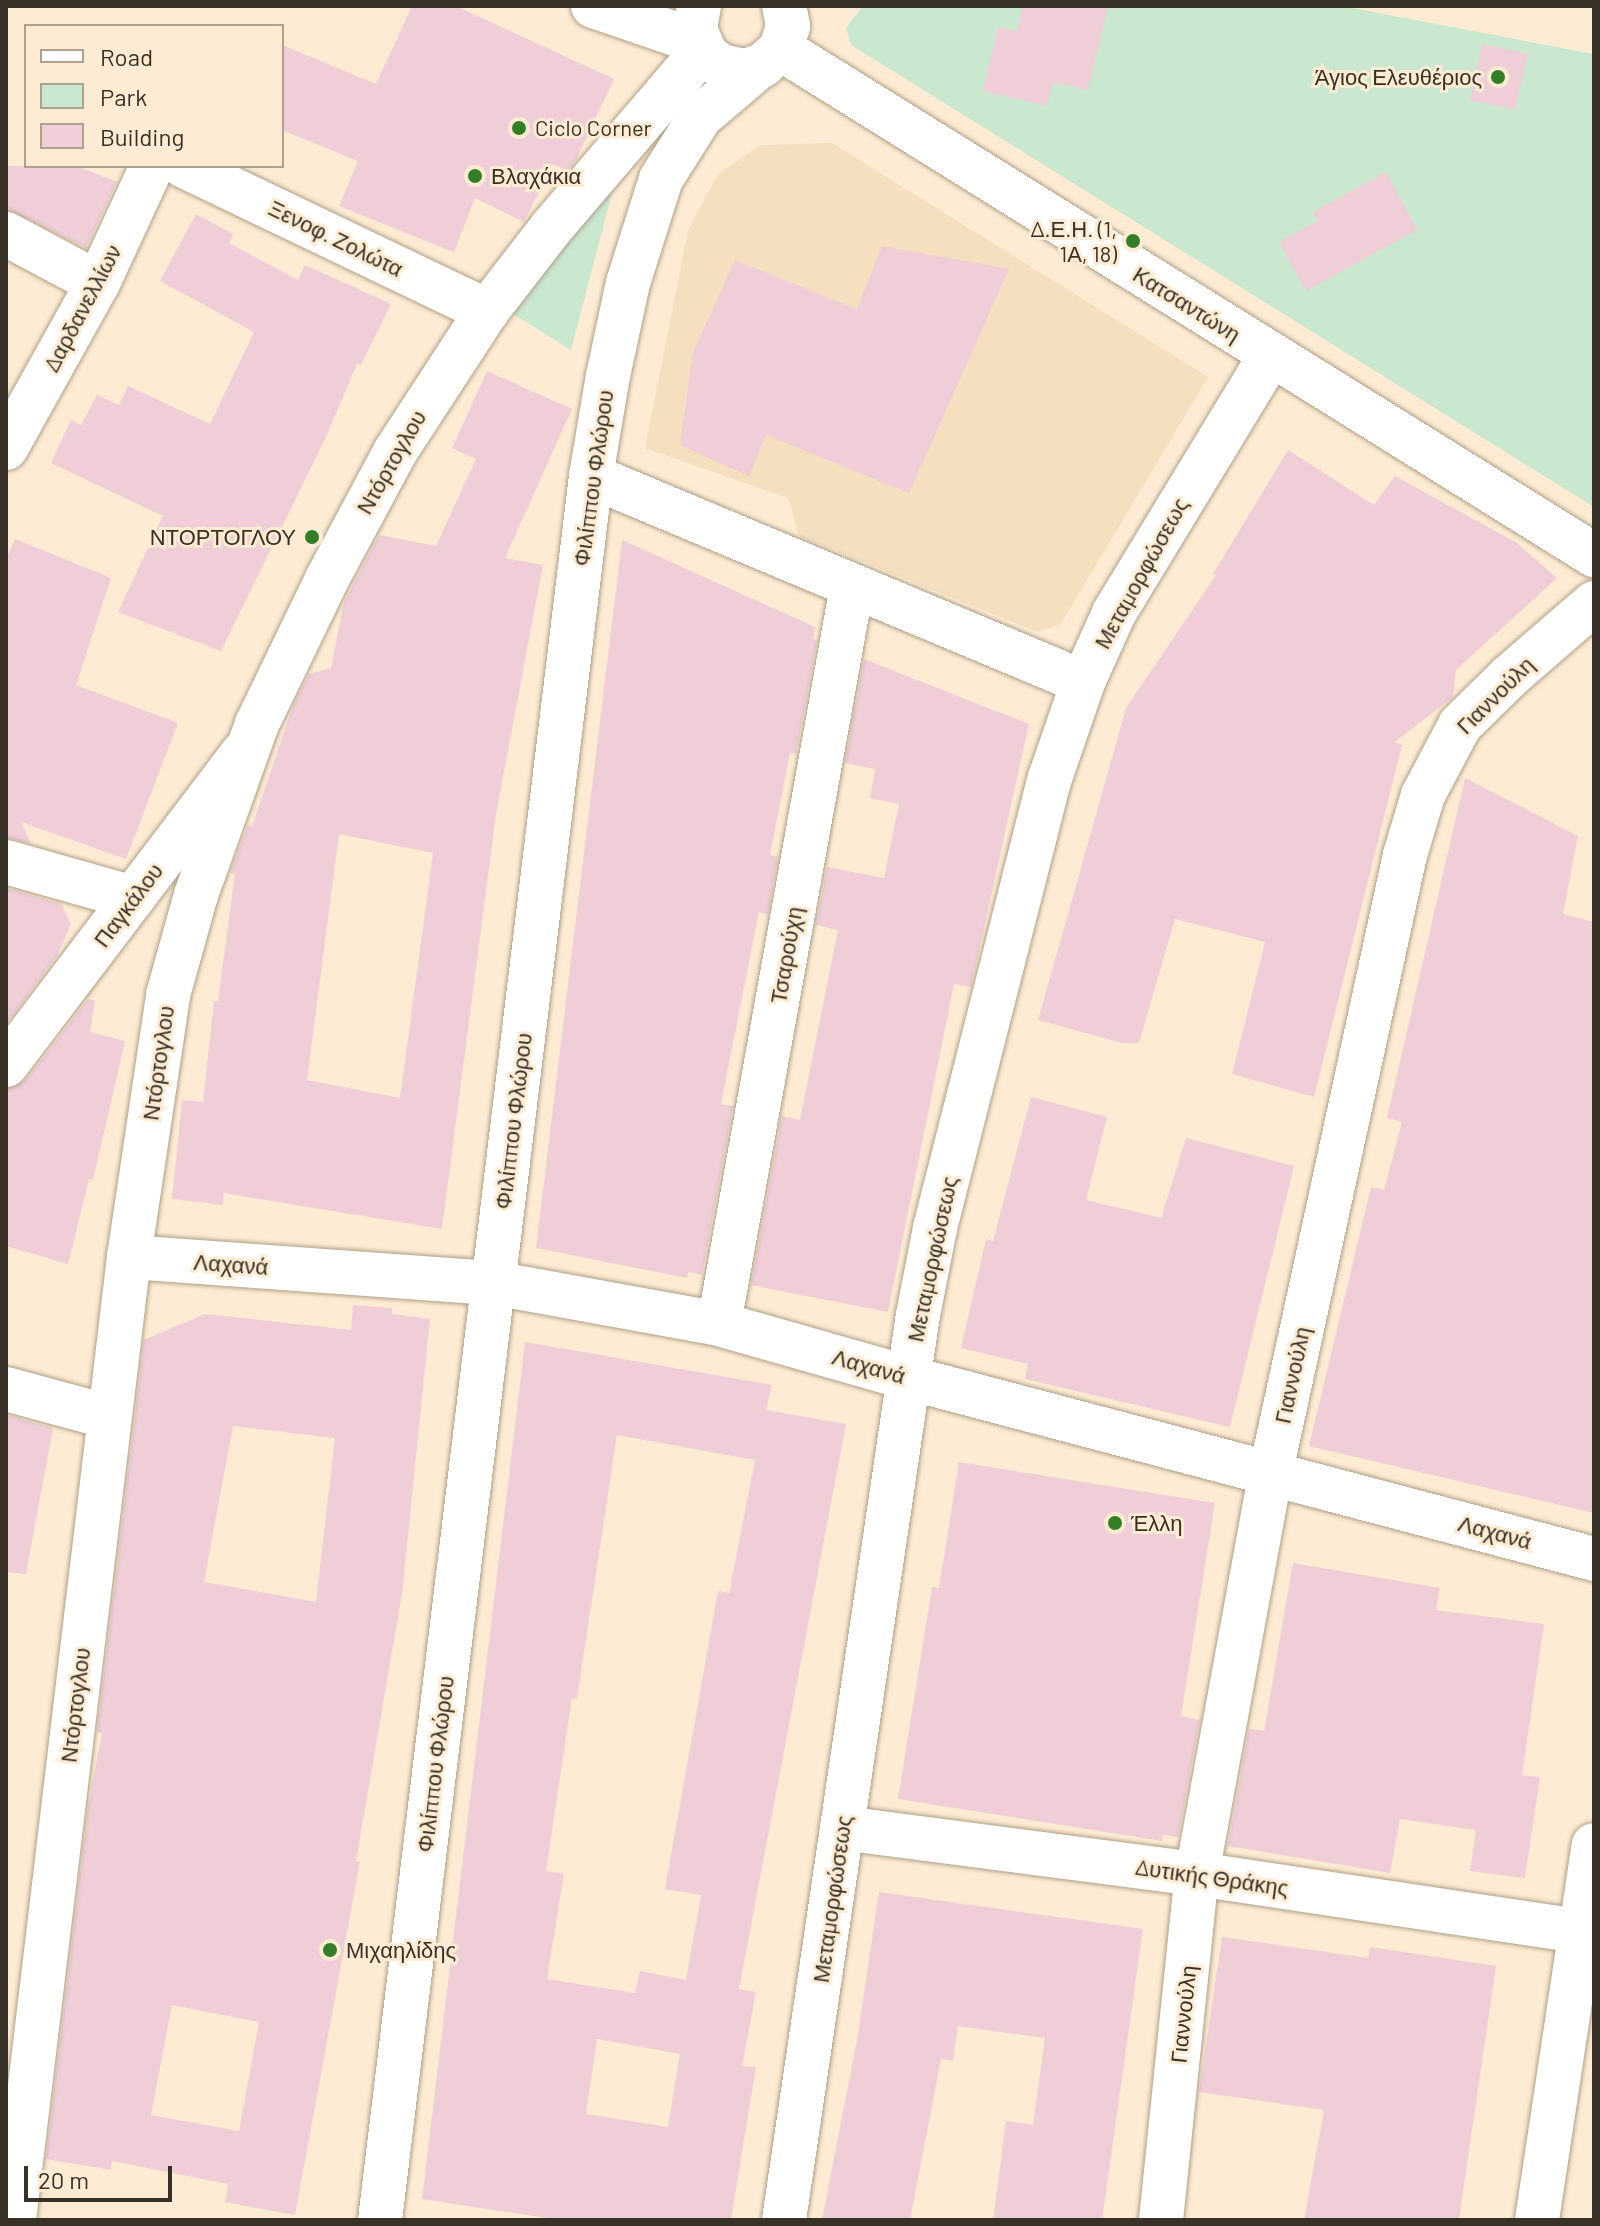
<!DOCTYPE html>
<meta charset="utf-8">
<style>
body{margin:0}
#map{position:relative;width:1600px;height:2226px;overflow:hidden;background:#fdecd3;font-family:Barlow,sans-serif}
div>[style]{position:absolute}
.built>*{inset:0;background:#f4dfbf}
.green>*{inset:0;background:#cae7d0}
.building>*{inset:0;background:#efced8}
.roads{filter:drop-shadow(0 0 2px #af9f87) drop-shadow(0 0 2px #af9f87)}
.minor>*{height:44px;margin:-22px;padding:0 22px;transform-origin:22px;border-radius:22px;background:#fff}
.major>*{height:44px;margin:-22px;padding:0 22px;transform-origin:22px;border-radius:22px;background:#fff}
.dots>*{width:22px;height:22px;translate:-50% -50%;box-sizing:border-box;border:4px solid #fdecd3;border-radius:50%}
span{translate:-50% -50%;white-space:nowrap;text-align:center;line-height:1.15;-webkit-text-stroke:6px #fdecd3;paint-order:stroke}
.poi-label{font-size:22px;color:#373127}
.right{translate:-100% -50%;text-align:right}
.left{translate:0 -50%;text-align:left}
.street-label{font-size:22px;color:#373127}
.frame{position:absolute;inset:0;border:8px solid #373127;pointer-events:none}
.legend{position:absolute;left:24px;top:24px;width:260px;height:144px;box-sizing:border-box;background:#fdecd3;border:2px solid #aea18e;margin:0;padding:10px 14px;list-style:none;font-size:24px;color:#373127}
.legend li{display:flex;align-items:center;gap:16px;height:40px}
.legend b{width:40px;border:2px solid #aea18e}
.scale{position:absolute;left:24px;top:2166px;width:148px;height:36px;box-sizing:border-box;border:4px solid #373127;border-top:0;padding-left:10px;font-size:24px;line-height:28px;white-space:nowrap;color:#373127;-webkit-text-stroke:6px #fdecd3;paint-order:stroke}
</style>
<div id="map">
<div class="built">
<i style="clip-path:polygon(832px 143px,1208px 377px,1061px 624px,1037px 632px,799px 536px,788px 498px,645px 448px,688px 231px,717px 175px,760px 145px)"></i>
</div>
<div class="green">
<i style="clip-path:polygon(863px 6px,1342px 6px,1594px 54px,1594px 507px,851px 45px,846px 28px)"></i>
<i style="clip-path:polygon(618px 170px,571px 350px,510px 312px)"></i>
</div>
<div class="building">
<i style="clip-path:polygon(412px 6px,456px 6px,614px 79px,576px 160px,567px 171px,553px 164px,524px 222px,475px 198px,454px 252px,339px 206px,358px 161px,282px 130px,282px 45px,376px 84px)"></i>
<i style="clip-path:polygon(1023px 6px,1108px 6px,1088px 90px,1053px 82px,1047px 106px,983px 91px,998px 27px,1017px 31px)"></i>
<i style="clip-path:polygon(1482px 44px,1528px 54px,1515px 110px,1470px 100px)"></i>
<i style="clip-path:polygon(6px 166px,77px 166px,117px 182px,86px 248px,6px 209px)"></i>
<i style="clip-path:polygon(1386px 172px,1417px 230px,1306px 291px,1279px 242px,1318px 221px,1313px 212px)"></i>
<i style="clip-path:polygon(196px 214px,233px 234px,229px 243px,298px 280px,305px 265px,391px 304px,361px 365px,357px 364px,325px 439px,221px 651px,118px 612px,163px 516px,51px 463px,71px 420px,81px 425px,97px 395px,119px 405px,128px 386px,210px 424px,254px 332px,160px 281px)"></i>
<i style="clip-path:polygon(882px 246px,1009px 269px,909px 493px,766px 435px,749px 476px,680px 445px,693px 352px,735px 260px,857px 309px)"></i>
<i style="clip-path:polygon(evenodd,487px 371px,572px 409px,505px 558px,543px 565px,496px 814px,442px 1229px,224px 1193px,223px 1205px,172px 1199px,182px 1100px,203px 1102px,214px 1001px,218px 1001px,235px 873px,230px 873px,248px 825px,252px 826px,293px 706px,309px 674px,331px 668px,344px 602px,379px 535px,436px 546px,476px 459px,452px 448px,487px 371px,339px 834px,433px 853px,400px 1098px,307px 1080px,339px 834px)"></i>
<i style="clip-path:polygon(1288px 450px,1374px 505px,1395px 476px,1517px 543px,1557px 578px,1456px 670px,1453px 697px,1395px 742px,1402px 745px,1314px 1097px,1232px 1074px,1265px 942px,1175px 919px,1139px 1043px,1122px 1043px,1038px 1020px,1126px 708px,1216px 575px,1213px 574px)"></i>
<i style="clip-path:polygon(15px 539px,111px 578px,76px 685px,178px 723px,126px 859px,21px 822px,31px 843px,6px 838px,6px 559px)"></i>
<i style="clip-path:polygon(622px 540px,815px 627px,813px 639px,817px 641px,796px 754px,790px 753px,770px 855px,778px 857px,768px 914px,759px 912px,721px 1104px,733px 1106px,702px 1275px,688px 1272px,687px 1278px,536px 1248px)"></i>
<i style="clip-path:polygon(864px 659px,1029px 724px,971px 987px,954px 984px,888px 1312px,751px 1285px,782px 1116px,800px 1120px,838px 930px,816px 925px,827px 867px,884px 878px,899px 804px,870px 798px,875px 769px,845px 763px)"></i>
<i style="clip-path:polygon(1465px 778px,1578px 836px,1563px 914px,1594px 922px,1594px 1513px,1309px 1446px,1371px 1187px,1384px 1190px,1402px 1122px,1387px 1118px)"></i>
<i style="clip-path:polygon(6px 888px,61px 904px,71px 924px,57px 956px,6px 1024px)"></i>
<i style="clip-path:polygon(88px 999px,95px 1001px,90px 1032px,125px 1041px,93px 1180px,89px 1179px,68px 1264px,6px 1246px,6px 1089px,26px 1080px)"></i>
<i style="clip-path:polygon(1031px 1097px,1107px 1117px,1086px 1200px,1161px 1218px,1186px 1138px,1294px 1166px,1230px 1427px,1025px 1379px,1028px 1364px,961px 1348px,986px 1239px,993px 1241px)"></i>
<i style="clip-path:polygon(evenodd,353px 1305px,392px 1308px,392px 1314px,430px 1319px,402px 1594px,356px 1861px,360px 1862px,295px 2215px,225px 2202px,228px 2184px,112px 2161px,111px 2170px,46px 2159px,88px 1808px,102px 1733px,97px 1732px,144px 1340px,205px 1314px,351px 1330px,353px 1305px,233px 1426px,335px 1438px,316px 1602px,204px 1582px,233px 1426px,353px 1305px,172px 2005px,259px 2022px,239px 2131px,151px 2115px,172px 2005px)"></i>
<i style="clip-path:polygon(evenodd,525px 1342px,772px 1385px,766px 1410px,846px 1424px,739px 1989px,756px 1992px,742px 2066px,756px 2067px,731px 2220px,560px 2220px,422px 2199px,525px 1342px,617px 1435px,755px 1460px,729px 1593px,718px 1591px,665px 1889px,701px 1895px,686px 1980px,640px 1971px,635px 1993px,547px 1979px,564px 1874px,546px 1871px,572px 1698px,577px 1699px,617px 1435px,525px 1342px,597px 2039px,680px 2054px,668px 2127px,586px 2114px,597px 2039px)"></i>
<i style="clip-path:polygon(6px 1415px,53px 1428px,26px 1574px,6px 1572px)"></i>
<i style="clip-path:polygon(959px 1462px,1215px 1503px,1181px 1716px,1200px 1720px,1178px 1837px,1163px 1835px,1162px 1841px,898px 1799px,932px 1587px,939px 1588px)"></i>
<i style="clip-path:polygon(1293px 1563px,1440px 1588px,1436px 1610px,1544px 1624px,1522px 1775px,1540px 1777px,1525px 1878px,1470px 1871px,1476px 1830px,1400px 1819px,1390px 1873px,1228px 1846px,1249px 1729px,1264px 1731px)"></i>
<i style="clip-path:polygon(879px 1892px,1143px 1929px,1102px 2220px,993px 2220px,1006px 2121px,1033px 2125px,1045px 2038px,958px 2026px,953px 2061px,941px 2059px,910px 2220px,822px 2220px,857px 2040px)"></i>
<i style="clip-path:polygon(1222px 1937px,1368px 1958px,1370px 1947px,1496px 1966px,1459px 2220px,1304px 2220px,1324px 2110px,1199px 2092px)"></i>
</div>
<div class="roads">
<div class="minor">
<i style="left:593px;top:6px;width:112px;rotate:18.8deg"></i>
<i style="left:781px;top:49px;width:958px;rotate:31.9deg"></i>
<i style="left:184px;top:166px;width:336px;rotate:25.6deg"></i>
<i style="left:6px;top:234px;width:104px;rotate:28deg"></i>
<i style="left:6px;top:448px;width:189px;rotate:-60.9deg"></i>
<i style="left:98px;top:283px;width:129px;rotate:-65.2deg"></i>
<i style="left:591px;top:476px;width:533px;rotate:22.72deg"></i>
<i style="left:6px;top:862px;width:132px;rotate:15.8deg"></i>
<i style="left:6px;top:1065px;width:392px;rotate:-52.8deg"></i>
<i style="left:129px;top:1257px;width:366px;rotate:4.1deg"></i>
<i style="left:494px;top:1283px;width:229px;rotate:10.3deg"></i>
<i style="left:719px;top:1324px;width:198px;rotate:15.9deg"></i>
<i style="left:909px;top:1378px;width:709px;rotate:14.8deg"></i>
<i style="left:719px;top:1324px;width:750px;rotate:-79.78deg"></i>
<i style="left:6px;top:1389px;width:107px;rotate:15.2deg"></i>
<i style="left:842px;top:1828px;width:358px;rotate:7.4deg"></i>
<i style="left:1197px;top:1874px;width:401px;rotate:8.5deg"></i>
<i style="left:784px;top:2220px;width:915px;rotate:-81.58deg"></i>
<i style="left:918px;top:1315px;width:89px;rotate:-78.9deg"></i>
<i style="left:935px;top:1228px;width:464px;rotate:-75.7deg"></i>
<i style="left:1050px;top:778px;width:102px;rotate:-71deg"></i>
<i style="left:1083px;top:682px;width:76px;rotate:-65.8deg"></i>
<i style="left:1114px;top:613px;width:301px;rotate:-58.7deg"></i>
<i style="left:1161px;top:2220px;width:348px;rotate:-84.1deg"></i>
<i style="left:1197px;top:1874px;width:410px;rotate:-79.6deg"></i>
<i style="left:1271px;top:1471px;width:630px;rotate:-77.73deg"></i>
<i style="left:1405px;top:855px;width:63px;rotate:-73.3deg"></i>
<i style="left:1423px;top:795px;width:79px;rotate:-62.1deg"></i>
<i style="left:1460px;top:725px;width:71px;rotate:-44.4deg"></i>
<i style="left:1511px;top:675px;width:110px;rotate:-40.9deg"></i>
<i style="left:1537px;top:2220px;width:379px;rotate:-81.4deg"></i>
</div>
<div class="major">
<i style="left:699px;top:6px;width:23px;rotate:100deg"></i>
<i style="left:695px;top:29px;width:28px;rotate:67deg"></i>
<i style="left:706px;top:55px;width:19px;rotate:36deg"></i>
<i style="left:721px;top:66px;width:25px;rotate:12deg"></i>
<i style="left:745px;top:71px;width:19px;rotate:-18deg"></i>
<i style="left:763px;top:65px;width:24px;rotate:-42deg"></i>
<i style="left:781px;top:49px;width:24px;rotate:-73deg"></i>
<i style="left:788px;top:26px;width:20px;rotate:-101deg"></i>
<i style="left:14px;top:2220px;width:970px;rotate:-83.19deg"></i>
<i style="left:129px;top:1257px;width:265px;rotate:-81.5deg"></i>
<i style="left:168px;top:995px;width:104px;rotate:-74.4deg"></i>
<i style="left:196px;top:895px;width:182px;rotate:-70.4deg"></i>
<i style="left:257px;top:724px;width:161px;rotate:-64.2deg"></i>
<i style="left:327px;top:579px;width:144px;rotate:-61.8deg"></i>
<i style="left:395px;top:452px;width:168px;rotate:-56.9deg"></i>
<i style="left:487px;top:311px;width:106px;rotate:-52.3deg"></i>
<i style="left:552px;top:227px;width:233px;rotate:-49.5deg"></i>
<i style="left:380px;top:2220px;width:1757px;rotate:-83.1deg"></i>
<i style="left:591px;top:476px;width:101px;rotate:-80.4deg"></i>
<i style="left:608px;top:376px;width:95px;rotate:-77.9deg"></i>
<i style="left:628px;top:283px;width:109px;rotate:-72.4deg"></i>
<i style="left:661px;top:179px;width:73px;rotate:-57.8deg"></i>
<i style="left:700px;top:117px;width:79px;rotate:-40.4deg"></i>
</div>
</div>
<div class="dots">
<i style="left:1498px;top:77px;background:#337f28"></i>
<i style="left:519px;top:128px;background:#337f28"></i>
<i style="left:475px;top:176px;background:#337f28"></i>
<i style="left:1133px;top:241px;background:#337f28"></i>
<i style="left:312px;top:537px;background:#337f28"></i>
<i style="left:1115px;top:1523px;background:#337f28"></i>
<i style="left:330px;top:1950px;background:#337f28"></i>
</div>
<div class="poi-label">
<span class="right" style="left:1482px;top:77px">Άγιος Ελευθέριος</span>
<span class="left" style="left:535px;top:128px">Ciclo Corner</span>
<span class="left" style="left:491px;top:176px">Βλαχάκια</span>
<span class="right" style="left:1117px;top:241px">Δ.Ε.Η. (1,<br>1Α, 18)</span>
<span class="right" style="left:296px;top:537px">ΝΤΟΡΤΟΓΛΟΥ</span>
<span class="left" style="left:1131px;top:1523px">Έλλη</span>
<span class="left" style="left:346px;top:1950px">Μιχαηλίδης</span>
</div>
<div class="street-label">
<span style="left:336px;top:238px;rotate:26deg">Ξενοφ. Ζολώτα</span>
<span style="left:1187px;top:304px;rotate:32deg">Κατσαντώνη</span>
<span style="left:82px;top:308px;rotate:-62deg">Δαρδανελλίων</span>
<span style="left:391px;top:462px;rotate:-60deg">Ντόρτογλου</span>
<span style="left:593px;top:478px;rotate:-82deg">Φιλίππου Φλώρου</span>
<span style="left:1141px;top:573px;rotate:-61deg">Μεταμορφώσεως</span>
<span style="left:1495px;top:695px;rotate:-45deg">Γιαννούλη</span>
<span style="left:128px;top:905px;rotate:-53deg">Παγκάλου</span>
<span style="left:786px;top:955px;rotate:-80deg">Τσαρούχη</span>
<span style="left:158px;top:1063px;rotate:-82deg">Ντόρτογλου</span>
<span style="left:513px;top:1121px;rotate:-83deg">Φιλίππου Φλώρου</span>
<span style="left:932px;top:1259px;rotate:-78deg">Μεταμορφώσεως</span>
<span style="left:231px;top:1264px;rotate:4deg">Λαχανά</span>
<span style="left:869px;top:1366px;rotate:16deg">Λαχανά</span>
<span style="left:1292px;top:1375px;rotate:-78deg">Γιαννούλη</span>
<span style="left:1495px;top:1532px;rotate:15deg">Λαχανά</span>
<span style="left:75px;top:1705px;rotate:-83deg">Ντόρτογλου</span>
<span style="left:435px;top:1764px;rotate:-83deg">Φιλίππου Φλώρου</span>
<span style="left:1212px;top:1877px;rotate:8deg">Δυτικής Θράκης</span>
<span style="left:832px;top:1899px;rotate:-82deg">Μεταμορφώσεως</span>
<span style="left:1183px;top:2014px;rotate:-84deg">Γιαννούλη</span>
</div>
<div class="frame"></div>
<ul class="legend">
<li><b style="height:10px;background:#fff"></b>Road</li>
<li><b style="height:22px;background:#cae7d0"></b>Park</li>
<li><b style="height:22px;background:#efced8"></b>Building</li>
</ul>
<div class="scale">20 m</div>
</div>
